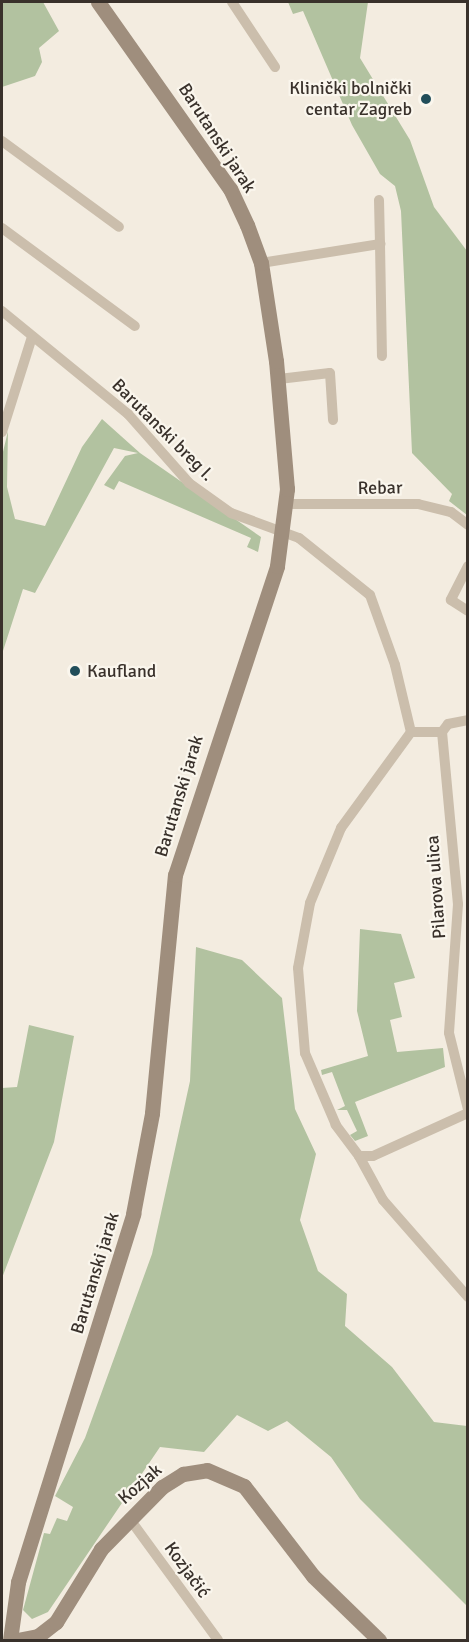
<!DOCTYPE html>
<meta charset="utf-8">
<style>
body{margin:0}
#map{position:relative;width:469px;height:1642px;overflow:hidden;background:#f3ece0;font-family:Signika,sans-serif}
div>[style]{position:absolute}
.green>*{inset:0;background:#b2c2a0}
.street>*{height:10px;margin:-5px;padding:0 5px;transform-origin:5px;border-radius:5px;background:#cbbeac}
.secondary>*{height:15px;margin:-7.5px;padding:0 7.5px;transform-origin:7.5px;border-radius:7.5px;background:#9f8e7d}
.dots>*{width:16px;height:16px;translate:-50% -50%;box-sizing:border-box;border:3px solid #faf6ed;border-radius:50%}
span{translate:-50% -50%;white-space:nowrap;text-align:center;line-height:1.15;-webkit-text-stroke:4.5px #faf6ed;paint-order:stroke}
.poi-label{font-size:18px;color:#39312b}
.right{translate:-100% -50%;text-align:right}
.left{translate:0 -50%;text-align:left}
.street-label{font-size:18px;color:#39312b}
.frame{position:absolute;inset:0;border:3px solid #39312b;pointer-events:none}
</style>
<div id="map">
<div class="green">
<i style="clip-path:polygon(2px 2px,43px 2px,59px 31px,39px 48px,42px 62px,35px 76px,2px 87px)"></i>
<i style="clip-path:polygon(288px 2px,368px 2px,360px 58px,410px 140px,434px 207px,467px 251px,467px 515px,449px 501px,452px 494px,412px 453px,401px 211px,395px 186px,380px 174px,352px 125px,303px 11px,293px 14px)"></i>
<i style="clip-path:polygon(102px 419px,140px 453px,261px 537px,258px 552px,247px 547px,251px 538px,119px 481px,114px 490px,104px 485px,125px 456px,138px 453px,114px 448px,35px 593px,23px 589px,2px 654px,2px 456px,8px 431px,7px 487px,15px 519px,45px 526px,82px 447px)"></i>
<i style="clip-path:polygon(360px 929px,401px 934px,415px 978px,394px 983px,402px 1017px,390px 1020px,397px 1052px,443px 1048px,445px 1067px,355px 1102px,368px 1136px,355px 1141px,350px 1135px,357px 1131px,347px 1110px,337px 1110px,345px 1106px,332px 1072px,322px 1075px,321px 1070px,368px 1056px,357px 1011px)"></i>
<i style="clip-path:polygon(196px 947px,242px 960px,282px 998px,295px 1109px,316px 1154px,300px 1220px,318px 1271px,347px 1294px,345px 1326px,392px 1367px,434px 1422px,467px 1426px,467px 1606px,360px 1499px,331px 1457px,287px 1421px,268px 1431px,237px 1415px,204px 1452px,160px 1447px,48px 1612px,32px 1619px,23px 1610px,44px 1533px,50px 1534px,57px 1518px,67px 1521px,73px 1507px,55px 1496px,85px 1438px,152px 1254px,190px 1081px)"></i>
<i style="clip-path:polygon(29px 1025px,74px 1036px,54px 1142px,2px 1278px,2px 1088px,17px 1087px)"></i>
</div>
<div class="street">
<i style="left:232px;top:2px;width:78px;rotate:56.5deg"></i>
<i style="left:2px;top:141px;width:145px;rotate:36.3deg"></i>
<i style="left:379px;top:200px;width:44px;rotate:88.7deg"></i>
<i style="left:2px;top:228px;width:165px;rotate:36.4deg"></i>
<i style="left:261px;top:263px;width:121px;rotate:-9.1deg"></i>
<i style="left:380px;top:244px;width:112px;rotate:89deg"></i>
<i style="left:2px;top:311px;width:163px;rotate:39.3deg"></i>
<i style="left:128px;top:414px;width:92px;rotate:48.5deg"></i>
<i style="left:189px;top:483px;width:52px;rotate:35.5deg"></i>
<i style="left:231px;top:513px;width:72px;rotate:20.2deg"></i>
<i style="left:299px;top:538px;width:91px;rotate:38.8deg"></i>
<i style="left:370px;top:595px;width:74px;rotate:70.3deg"></i>
<i style="left:395px;top:665px;width:69px;rotate:76.6deg"></i>
<i style="left:279px;top:379px;width:51px;rotate:-6.7deg"></i>
<i style="left:330px;top:373px;width:47px;rotate:86.3deg"></i>
<i style="left:2px;top:432px;width:100px;rotate:-72.5deg"></i>
<i style="left:286px;top:504px;width:132px"></i>
<i style="left:418px;top:504px;width:34px;rotate:14deg"></i>
<i style="left:451px;top:512px;width:21px;rotate:37deg"></i>
<i style="left:468px;top:566px;width:38px;rotate:117deg"></i>
<i style="left:451px;top:600px;width:20px;rotate:33deg"></i>
<i style="left:411px;top:732px;width:31px"></i>
<i style="left:442px;top:732px;width:173px;rotate:84.7deg"></i>
<i style="left:458px;top:904px;width:129px;rotate:94deg"></i>
<i style="left:449px;top:1033px;width:78px;rotate:76deg"></i>
<i style="left:442px;top:732px;width:10px;rotate:-53deg"></i>
<i style="left:448px;top:724px;width:20px;rotate:-11deg"></i>
<i style="left:359px;top:1156px;width:39px;rotate:-127deg"></i>
<i style="left:336px;top:1125px;width:78px;rotate:-113.3deg"></i>
<i style="left:305px;top:1053px;width:85px;rotate:-94.7deg"></i>
<i style="left:298px;top:968px;width:66px;rotate:-79.5deg"></i>
<i style="left:310px;top:903px;width:81px;rotate:-67.5deg"></i>
<i style="left:341px;top:828px;width:119px;rotate:-53.9deg"></i>
<i style="left:359px;top:1156px;width:50px;rotate:61.4deg"></i>
<i style="left:383px;top:1200px;width:129px;rotate:48.8deg"></i>
<i style="left:359px;top:1156px;width:14px"></i>
<i style="left:373px;top:1156px;width:104px;rotate:-24.4deg"></i>
<i style="left:129px;top:1518px;width:151px;rotate:53.9deg"></i>
</div>
<div class="secondary">
<i style="left:10px;top:1640px;width:59px;rotate:-82.1deg"></i>
<i style="left:18px;top:1582px;width:386px;rotate:-72.6deg"></i>
<i style="left:133px;top:1214px;width:103px;rotate:-79.3deg"></i>
<i style="left:152px;top:1113px;width:239px;rotate:-84.5deg"></i>
<i style="left:175px;top:875px;width:325px;rotate:-71.7deg"></i>
<i style="left:277px;top:566px;width:78px;rotate:-82.6deg"></i>
<i style="left:287px;top:489px;width:128px;rotate:-94.9deg"></i>
<i style="left:276px;top:361px;width:99px;rotate:-98.7deg"></i>
<i style="left:261px;top:263px;width:40px;rotate:-110.2deg"></i>
<i style="left:247px;top:225px;width:40px;rotate:-115deg"></i>
<i style="left:230px;top:189px;width:229px;rotate:-125.2deg"></i>
<i style="left:17px;top:1640px;width:21px;rotate:-11deg"></i>
<i style="left:38px;top:1636px;width:23px;rotate:-38deg"></i>
<i style="left:56px;top:1622px;width:86px;rotate:-58.3deg"></i>
<i style="left:101px;top:1549px;width:87px;rotate:-45.5deg"></i>
<i style="left:162px;top:1487px;width:25px;rotate:-32deg"></i>
<i style="left:183px;top:1474px;width:24px;rotate:-9deg"></i>
<i style="left:207px;top:1470px;width:40px;rotate:23.4deg"></i>
<i style="left:244px;top:1486px;width:113px;rotate:52.5deg"></i>
<i style="left:313px;top:1576px;width:92px;rotate:44.1deg"></i>
</div>
<div class="dots">
<i style="left:426px;top:99px;background:#214e5a"></i>
<i style="left:75px;top:671px;background:#214e5a"></i>
</div>
<div class="poi-label">
<span class="right" style="left:412px;top:99px">Klinički bolnički<br>centar Zagreb</span>
<span class="left" style="left:87px;top:671px">Kaufland</span>
</div>
<div class="street-label">
<span style="left:217px;top:138px;rotate:57deg">Barutanski jarak</span>
<span style="left:163px;top:430px;rotate:45deg">Barutanski breg I.</span>
<span style="left:380px;top:488px;rotate:-1deg">Rebar</span>
<span style="left:179px;top:796px;rotate:-73deg">Barutanski jarak</span>
<span style="left:436px;top:887px;rotate:-94deg">Pilarova ulica</span>
<span style="left:95px;top:1273px;rotate:-73deg">Barutanski jarak</span>
<span style="left:140px;top:1484px;rotate:-41deg">Kozjak</span>
<span style="left:187px;top:1570px;rotate:54deg">Kozjačić</span>
</div>
<div class="frame"></div>
</div>
